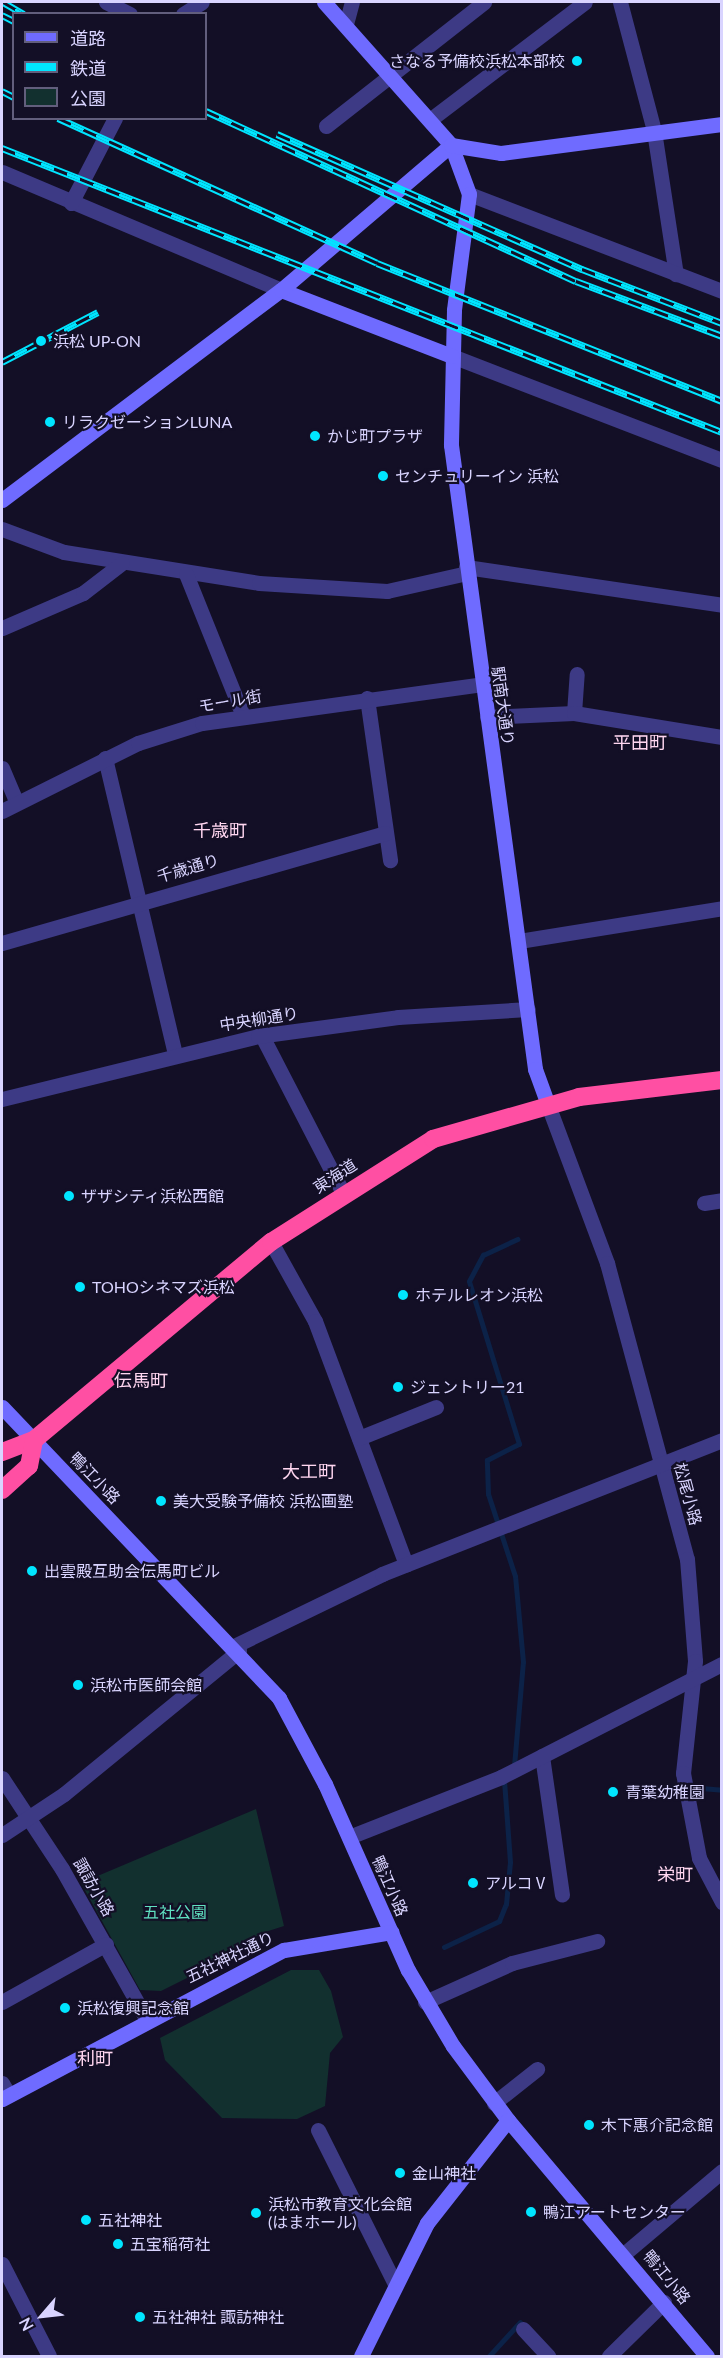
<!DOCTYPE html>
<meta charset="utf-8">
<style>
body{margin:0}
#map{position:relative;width:723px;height:2358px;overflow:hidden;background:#130f26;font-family:Lato,"Noto Sans JP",sans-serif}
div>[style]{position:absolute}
.green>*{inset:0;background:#12302f}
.stream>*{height:5px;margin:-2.5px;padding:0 2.5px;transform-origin:2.5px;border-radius:2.5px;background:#0c2248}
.street>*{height:15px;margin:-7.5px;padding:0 7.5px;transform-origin:7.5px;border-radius:7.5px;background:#3d3a85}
.secondary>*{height:15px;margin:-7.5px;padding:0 7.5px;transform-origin:7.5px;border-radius:7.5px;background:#6f6bff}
.highway>*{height:18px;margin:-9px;padding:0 9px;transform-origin:9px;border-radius:9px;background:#ff4fa3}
.rail>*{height:7px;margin-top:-3.5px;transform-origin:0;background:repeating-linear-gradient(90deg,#130f26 0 14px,#00e5ff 0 28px);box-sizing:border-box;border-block:2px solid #00e5ff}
.dots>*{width:16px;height:16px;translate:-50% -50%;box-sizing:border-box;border:3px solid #130f26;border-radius:50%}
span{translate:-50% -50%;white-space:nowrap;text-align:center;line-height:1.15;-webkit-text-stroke:4.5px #130f26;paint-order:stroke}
.poi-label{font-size:16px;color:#d9d4ff}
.right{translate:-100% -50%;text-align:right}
.left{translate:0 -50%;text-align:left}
.street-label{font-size:16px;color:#d9d4ff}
.park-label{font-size:16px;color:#5fe0c0}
.neighbourhood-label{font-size:18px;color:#ffd6f0}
.frame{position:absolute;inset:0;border:3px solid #d9d4ff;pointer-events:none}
.legend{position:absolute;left:12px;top:12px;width:195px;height:108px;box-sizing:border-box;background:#130f26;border:2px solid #625e7d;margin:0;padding:8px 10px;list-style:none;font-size:18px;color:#d9d4ff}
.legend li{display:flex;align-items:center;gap:12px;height:30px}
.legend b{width:30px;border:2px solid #625e7d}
.north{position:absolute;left:12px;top:2286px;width:60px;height:60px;-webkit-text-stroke:4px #130f26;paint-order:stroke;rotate:242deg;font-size:16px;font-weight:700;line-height:24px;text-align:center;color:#d9d4ff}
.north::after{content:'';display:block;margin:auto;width:21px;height:27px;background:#d9d4ff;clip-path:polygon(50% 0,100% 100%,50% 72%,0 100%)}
</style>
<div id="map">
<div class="green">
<i style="clip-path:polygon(256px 1809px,284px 1926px,262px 1933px,229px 1957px,161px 1991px,140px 1990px,81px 1883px)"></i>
<i style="clip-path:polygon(291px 1970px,319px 1970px,331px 1991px,343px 2037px,330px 2053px,325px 2106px,297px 2119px,222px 2118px,165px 2060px,160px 2038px)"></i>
</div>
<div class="stream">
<i style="left:514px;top:1766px;width:104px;rotate:-85.1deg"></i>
<i style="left:523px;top:1662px;width:86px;rotate:-95.3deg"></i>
<i style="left:515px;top:1576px;width:86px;rotate:-108.2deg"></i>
<i style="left:488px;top:1494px;width:34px;rotate:-92deg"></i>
<i style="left:487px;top:1460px;width:36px;rotate:-27deg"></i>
<i style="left:519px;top:1444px;width:170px;rotate:-107.1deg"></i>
<i style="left:469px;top:1281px;width:30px;rotate:-62deg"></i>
<i style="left:483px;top:1255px;width:38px;rotate:-25deg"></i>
<i style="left:701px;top:1788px;width:21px;rotate:5deg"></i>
<i style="left:444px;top:1947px;width:61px;rotate:-25.3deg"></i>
<i style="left:499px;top:1921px;width:18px;rotate:-68deg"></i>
<i style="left:506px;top:1904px;width:42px;rotate:-84.6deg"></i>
<i style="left:510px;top:1862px;width:81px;rotate:-94.2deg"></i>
<i style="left:489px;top:2356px;width:46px;rotate:-47.6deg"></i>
</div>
<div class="street">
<i style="left:106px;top:2px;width:27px;rotate:27deg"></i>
<i style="left:620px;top:2px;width:133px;rotate:75.2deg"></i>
<i style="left:654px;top:131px;width:145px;rotate:81.3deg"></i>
<i style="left:183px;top:14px;width:22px;rotate:-32deg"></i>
<i style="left:346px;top:24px;width:23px;rotate:-75deg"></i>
<i style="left:431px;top:119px;width:193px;rotate:-37.2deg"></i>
<i style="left:326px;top:126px;width:201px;rotate:-38.1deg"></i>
<i style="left:2px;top:172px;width:303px;rotate:22.9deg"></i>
<i style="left:469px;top:194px;width:271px;rotate:21deg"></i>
<i style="left:71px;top:203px;width:96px;rotate:-62.6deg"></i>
<i style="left:452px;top:356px;width:289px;rotate:21.1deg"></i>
<i style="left:2px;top:529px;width:66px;rotate:20.4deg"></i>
<i style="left:64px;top:552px;width:197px;rotate:9deg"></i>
<i style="left:259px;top:583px;width:128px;rotate:3.6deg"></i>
<i style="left:387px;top:591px;width:82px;rotate:-12.7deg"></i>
<i style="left:466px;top:567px;width:259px;rotate:8.4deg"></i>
<i style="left:186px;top:574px;width:153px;rotate:68.1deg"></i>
<i style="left:2px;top:628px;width:88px;rotate:-23.4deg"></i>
<i style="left:83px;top:593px;width:49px;rotate:-37.6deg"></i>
<i style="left:367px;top:698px;width:164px;rotate:81.9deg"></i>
<i style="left:574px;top:713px;width:39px;rotate:-86deg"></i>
<i style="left:487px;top:717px;width:87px;rotate:-2.6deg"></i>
<i style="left:574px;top:713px;width:150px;rotate:9.2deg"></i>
<i style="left:105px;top:758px;width:303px;rotate:76.7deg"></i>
<i style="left:2px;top:768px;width:36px;rotate:67deg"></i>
<i style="left:2px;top:811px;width:152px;rotate:-26.6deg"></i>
<i style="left:138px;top:743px;width:67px;rotate:-17.4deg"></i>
<i style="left:202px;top:723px;width:283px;rotate:-7.9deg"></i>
<i style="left:519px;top:941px;width:206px;rotate:-9.2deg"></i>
<i style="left:2px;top:943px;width:399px;rotate:-16deg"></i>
<i style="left:262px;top:1036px;width:177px;rotate:62.7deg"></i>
<i style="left:2px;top:1099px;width:264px;rotate:-13.8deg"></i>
<i style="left:258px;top:1036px;width:141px;rotate:-7.7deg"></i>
<i style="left:398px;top:1017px;width:130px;rotate:-3.5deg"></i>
<i style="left:548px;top:1105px;width:169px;rotate:69.5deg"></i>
<i style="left:607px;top:1263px;width:307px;rotate:74.9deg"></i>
<i style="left:687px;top:1559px;width:102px;rotate:85.5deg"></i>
<i style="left:695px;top:1661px;width:113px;rotate:96.1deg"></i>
<i style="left:683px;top:1773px;width:86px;rotate:79.3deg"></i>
<i style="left:699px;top:1858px;width:50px;rotate:62.4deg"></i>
<i style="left:704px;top:1203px;width:18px;rotate:-9deg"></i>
<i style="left:271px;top:1242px;width:90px;rotate:60.9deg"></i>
<i style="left:315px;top:1321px;width:260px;rotate:69.5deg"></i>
<i style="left:359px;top:1438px;width:83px;rotate:-21.9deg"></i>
<i style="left:542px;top:1756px;width:140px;rotate:81.8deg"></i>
<i style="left:2px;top:1778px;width:109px;rotate:56.6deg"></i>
<i style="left:62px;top:1869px;width:173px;rotate:60.6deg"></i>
<i style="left:2px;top:1835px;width:74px;rotate:-33.5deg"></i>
<i style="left:64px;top:1794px;width:226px;rotate:-39.3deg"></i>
<i style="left:239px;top:1651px;width:7px;rotate:-135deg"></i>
<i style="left:234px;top:1646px;width:165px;rotate:-25.9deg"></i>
<i style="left:382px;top:1574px;width:365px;rotate:-21.5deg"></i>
<i style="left:349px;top:1837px;width:163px;rotate:-21.5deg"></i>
<i style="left:501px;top:1777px;width:248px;rotate:-27.1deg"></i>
<i style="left:2px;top:2002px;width:119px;rotate:-29.1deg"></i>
<i style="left:425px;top:2002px;width:95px;rotate:-24.1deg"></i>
<i style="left:512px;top:1963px;width:88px;rotate:-14.5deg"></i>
<i style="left:2px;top:2083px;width:14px;rotate:60deg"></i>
<i style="left:494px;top:2103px;width:55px;rotate:-38.3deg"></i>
<i style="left:318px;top:2130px;width:172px;rotate:63.4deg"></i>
<i style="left:625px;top:2253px;width:127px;rotate:-40.2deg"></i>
<i style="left:2px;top:2264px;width:103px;rotate:62.9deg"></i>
<i style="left:523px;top:2329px;width:37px;rotate:47deg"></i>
<i style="left:609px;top:2356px;width:77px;rotate:-44.5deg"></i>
</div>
<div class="secondary">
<i style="left:324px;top:2px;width:191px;rotate:48.4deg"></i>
<i style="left:451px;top:145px;width:52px;rotate:69.8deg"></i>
<i style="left:469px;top:194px;width:117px;rotate:97.4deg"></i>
<i style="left:454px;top:310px;width:135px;rotate:91.3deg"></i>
<i style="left:451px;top:445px;width:630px;rotate:82.33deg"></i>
<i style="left:535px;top:1069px;width:38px;rotate:70deg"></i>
<i style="left:281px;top:290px;width:183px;rotate:21.1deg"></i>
<i style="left:2px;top:500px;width:349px;rotate:-37deg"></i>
<i style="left:281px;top:290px;width:223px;rotate:-40.5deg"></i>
<i style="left:451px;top:145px;width:51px;rotate:9.1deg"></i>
<i style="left:501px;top:153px;width:223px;rotate:-7.5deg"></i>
<i style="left:2px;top:1407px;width:402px;rotate:46.4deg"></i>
<i style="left:279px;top:1698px;width:98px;rotate:61.9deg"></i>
<i style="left:325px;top:1784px;width:204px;rotate:66deg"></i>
<i style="left:408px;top:1970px;width:88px;rotate:59.4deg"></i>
<i style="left:453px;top:2046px;width:92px;rotate:53.4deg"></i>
<i style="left:508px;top:2120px;width:309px;rotate:49.9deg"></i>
<i style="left:2px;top:2099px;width:319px;rotate:-27.9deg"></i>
<i style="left:284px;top:1950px;width:109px;rotate:-9.5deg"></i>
<i style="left:361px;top:2356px;width:148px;rotate:-63.6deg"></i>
<i style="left:427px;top:2223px;width:131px;rotate:-51.8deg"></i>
</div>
<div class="highway">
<i style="left:2px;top:1452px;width:34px;rotate:-21deg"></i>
<i style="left:34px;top:1440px;width:309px;rotate:-39.9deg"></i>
<i style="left:271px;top:1242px;width:192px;rotate:-32.4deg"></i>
<i style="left:433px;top:1139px;width:152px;rotate:-16deg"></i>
<i style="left:579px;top:1097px;width:144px;rotate:-6.8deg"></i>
<i style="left:2px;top:1490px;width:36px;rotate:-42deg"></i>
<i style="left:29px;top:1466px;width:26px;rotate:-79deg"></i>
</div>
<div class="rail">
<i style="left:3px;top:2px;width:24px;rotate:30deg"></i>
<i style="left:2px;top:15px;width:13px;rotate:27deg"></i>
<i style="left:2px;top:91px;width:13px;rotate:27deg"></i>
<i style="left:206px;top:111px;width:407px;rotate:24.7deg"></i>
<i style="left:576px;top:281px;width:156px;rotate:20.6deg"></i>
<i style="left:58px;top:118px;width:350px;rotate:24.4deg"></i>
<i style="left:377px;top:263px;width:372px;rotate:21.8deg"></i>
<i style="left:277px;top:134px;width:334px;rotate:23.9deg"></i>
<i style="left:582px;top:269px;width:150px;rotate:21.1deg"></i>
<i style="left:2px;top:148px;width:774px;rotate:21.53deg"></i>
<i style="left:2px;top:362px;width:108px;rotate:-27.5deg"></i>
</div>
<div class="dots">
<i style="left:577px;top:61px;background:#00e5ff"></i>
<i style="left:41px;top:341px;background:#00e5ff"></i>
<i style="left:50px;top:422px;background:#00e5ff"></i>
<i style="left:315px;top:436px;background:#00e5ff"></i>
<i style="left:383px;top:476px;background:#00e5ff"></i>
<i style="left:69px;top:1196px;background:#00e5ff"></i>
<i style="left:80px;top:1287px;background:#00e5ff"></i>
<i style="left:403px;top:1295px;background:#00e5ff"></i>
<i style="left:398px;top:1387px;background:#00e5ff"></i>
<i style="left:161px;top:1501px;background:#00e5ff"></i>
<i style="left:32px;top:1571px;background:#00e5ff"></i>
<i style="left:78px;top:1685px;background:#00e5ff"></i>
<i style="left:613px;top:1792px;background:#00e5ff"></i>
<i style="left:473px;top:1883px;background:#00e5ff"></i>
<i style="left:65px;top:2008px;background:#00e5ff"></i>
<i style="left:589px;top:2125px;background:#00e5ff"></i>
<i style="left:400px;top:2173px;background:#00e5ff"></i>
<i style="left:531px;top:2212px;background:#00e5ff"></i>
<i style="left:256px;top:2213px;background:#00e5ff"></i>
<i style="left:86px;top:2220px;background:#00e5ff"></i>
<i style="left:118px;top:2244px;background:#00e5ff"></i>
<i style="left:140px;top:2317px;background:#00e5ff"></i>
</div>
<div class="poi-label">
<span class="right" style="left:565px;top:61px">さなる予備校浜松本部校</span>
<span class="left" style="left:53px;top:341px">浜松 UP-ON</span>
<span class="left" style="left:62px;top:422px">リラクゼーションLUNA</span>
<span class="left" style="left:327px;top:436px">かじ町プラザ</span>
<span class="left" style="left:395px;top:476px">センチュリーイン 浜松</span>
<span class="left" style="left:81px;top:1196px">ザザシティ浜松西館</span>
<span class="left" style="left:92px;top:1287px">TOHOシネマズ浜松</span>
<span class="left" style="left:415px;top:1295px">ホテルレオン浜松</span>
<span class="left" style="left:410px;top:1387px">ジェントリー21</span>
<span class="left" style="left:173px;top:1501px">美大受験予備校 浜松画塾</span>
<span class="left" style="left:44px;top:1571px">出雲殿互助会伝馬町ビル</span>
<span class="left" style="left:90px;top:1685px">浜松市医師会館</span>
<span class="left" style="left:625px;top:1792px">青葉幼稚園</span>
<span class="left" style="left:485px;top:1883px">アルコⅤ</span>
<span class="left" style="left:77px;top:2008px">浜松復興記念館</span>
<span class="left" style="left:601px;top:2125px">木下惠介記念館</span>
<span class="left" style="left:412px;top:2173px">金山神社</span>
<span class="left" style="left:268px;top:2213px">浜松市教育文化会館<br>(はまホール)</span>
<span class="left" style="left:543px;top:2212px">鴨江アートセンター</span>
<span class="left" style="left:98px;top:2220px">五社神社</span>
<span class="left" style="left:130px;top:2244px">五宝稲荷社</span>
<span class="left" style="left:152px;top:2317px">五社神社 諏訪神社</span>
</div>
<div class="street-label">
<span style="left:230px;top:701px;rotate:-10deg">モール街</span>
<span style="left:503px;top:706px;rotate:82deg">駅南大通り</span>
<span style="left:188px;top:868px;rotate:-16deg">千歳通り</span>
<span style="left:259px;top:1019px;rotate:-9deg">中央柳通り</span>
<span style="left:335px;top:1176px;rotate:-33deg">東海道</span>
<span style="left:95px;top:1478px;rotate:46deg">鴨江小路</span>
<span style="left:688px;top:1494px;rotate:75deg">松尾小路</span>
<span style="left:390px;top:1886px;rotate:66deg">鴨江小路</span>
<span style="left:94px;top:1887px;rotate:60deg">諏訪小路</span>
<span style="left:230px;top:1957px;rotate:-26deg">五社神社通り</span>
<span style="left:667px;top:2277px;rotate:51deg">鴨江小路</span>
</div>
<div class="park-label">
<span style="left:175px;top:1912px">五社公園</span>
</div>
<div class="neighbourhood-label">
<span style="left:640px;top:742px">平田町</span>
<span style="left:220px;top:830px">千歳町</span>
<span style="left:141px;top:1380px">伝馬町</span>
<span style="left:309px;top:1471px">大工町</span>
<span style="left:675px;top:1874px">栄町</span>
<span style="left:95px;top:2058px">利町</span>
</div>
<div class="frame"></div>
<ul class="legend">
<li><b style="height:8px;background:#6f6bff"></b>道路</li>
<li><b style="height:8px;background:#00e5ff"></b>鉄道</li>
<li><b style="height:16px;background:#12302f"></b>公園</li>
</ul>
<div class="north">N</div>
</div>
